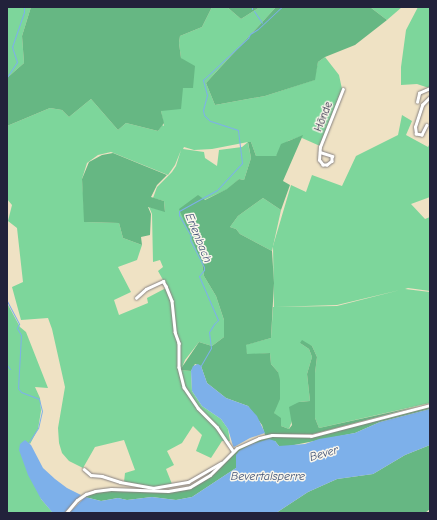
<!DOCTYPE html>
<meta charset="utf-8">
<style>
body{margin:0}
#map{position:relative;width:437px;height:520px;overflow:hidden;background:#efe2c4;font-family:"Comic Neue",sans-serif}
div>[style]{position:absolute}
.green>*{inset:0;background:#7dd69b}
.forest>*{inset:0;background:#66b783}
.water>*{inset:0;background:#7db0ea}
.stream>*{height:1px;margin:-0.5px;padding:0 0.5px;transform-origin:0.5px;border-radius:0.5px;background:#7db0ea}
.roads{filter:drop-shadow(0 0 1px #888280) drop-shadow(0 0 1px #888280)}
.minor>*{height:2.5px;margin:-1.25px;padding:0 1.25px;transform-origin:1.25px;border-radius:1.25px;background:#fff}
.tertiary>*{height:3px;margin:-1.5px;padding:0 1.5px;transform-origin:1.5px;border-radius:1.5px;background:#fff}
span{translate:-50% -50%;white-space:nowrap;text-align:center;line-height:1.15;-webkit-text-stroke:3px #fbf7ec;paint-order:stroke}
.street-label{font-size:11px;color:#22223b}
.water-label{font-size:12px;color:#425478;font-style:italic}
.frame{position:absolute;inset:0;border:8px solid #22223b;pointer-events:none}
</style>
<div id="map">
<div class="green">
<i style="clip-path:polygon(7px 7px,31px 7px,22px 36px,24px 63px,7px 78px)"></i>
<i style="clip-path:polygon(evenodd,212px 7px,227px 7px,241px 19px,260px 7px,276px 7px,206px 83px,215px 105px,265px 96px,314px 80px,318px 62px,325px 57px,339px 75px,342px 89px,320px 146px,302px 138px,302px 136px,288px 141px,276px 156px,256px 156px,251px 142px,248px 143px,251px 158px,244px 180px,239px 179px,228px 189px,204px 200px,202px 263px,204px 276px,216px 296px,224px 320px,224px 337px,212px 346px,199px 342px,185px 360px,181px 370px,191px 371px,192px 391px,202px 406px,221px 419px,228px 429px,230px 441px,222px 441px,211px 458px,196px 451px,202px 435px,193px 426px,182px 443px,167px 451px,174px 465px,166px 469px,172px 484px,153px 488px,124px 482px,125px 473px,135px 470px,124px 440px,95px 447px,83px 468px,69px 461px,62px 453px,59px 443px,58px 428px,65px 387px,52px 329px,48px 318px,21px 320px,12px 287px,23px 282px,17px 228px,8px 221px,12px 205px,7px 199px,7px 126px,50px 108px,62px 110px,69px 117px,91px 99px,118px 130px,126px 123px,158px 131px,162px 125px,164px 126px,161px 111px,183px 88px,193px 88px,181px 58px,179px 43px,180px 36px,202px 27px,212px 7px,248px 142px,242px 147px,219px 150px,217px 166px,205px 158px,204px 152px,183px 149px,184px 147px,194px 150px,212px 149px,248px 142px,212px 7px,181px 150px,176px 166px,172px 172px,157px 187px,153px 198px,164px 201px,165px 211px,149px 207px,152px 214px,153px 262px,160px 260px,163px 267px,158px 271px,171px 294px,173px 302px,176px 332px,179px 343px,174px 332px,172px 302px,166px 288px,147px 298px,148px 303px,119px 315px,114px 300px,131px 292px,118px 267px,137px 260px,142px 245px,123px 238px,119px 223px,85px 222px,82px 179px,87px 163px,98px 155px,111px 152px,168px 175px,175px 165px,181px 150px)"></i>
<i style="clip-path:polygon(370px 7px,402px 7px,387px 20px)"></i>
<i style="clip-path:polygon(418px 7px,430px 7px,429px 88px,417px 84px,401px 85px,401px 67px,406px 30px)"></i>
<i style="clip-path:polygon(402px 115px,412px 121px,406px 135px,428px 147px,430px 143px,430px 197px,411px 204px,425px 219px,430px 217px,430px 291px,408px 288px,405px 289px,430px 292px,430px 403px,319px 428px,315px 418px,315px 373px,317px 357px,312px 346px,300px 343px,309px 349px,312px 357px,307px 374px,310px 401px,299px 402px,289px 429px,281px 426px,274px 413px,278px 372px,271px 364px,270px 353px,247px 355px,245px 345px,271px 338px,273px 307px,337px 306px,400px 290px,337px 305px,274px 307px,273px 246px,291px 185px,306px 192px,312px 175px,342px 186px,356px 156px,398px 135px)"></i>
<i style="clip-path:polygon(263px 198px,281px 210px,272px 251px,240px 234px,236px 229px,230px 227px,238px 216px)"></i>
<i style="clip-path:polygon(7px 303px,20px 327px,26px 332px,48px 388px,35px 387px,40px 398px,41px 411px,38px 429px,30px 444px,29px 443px,41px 499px,53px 513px,7px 513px)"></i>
</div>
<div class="forest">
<i style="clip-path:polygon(31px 7px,212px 7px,202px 27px,180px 36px,179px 43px,181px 58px,195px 66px,193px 88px,183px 88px,181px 109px,161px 111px,164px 123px,158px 131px,126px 123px,118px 130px,91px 99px,69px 117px,62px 110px,50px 108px,7px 126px,7px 78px,24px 63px,22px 36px)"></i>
<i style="clip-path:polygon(227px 7px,260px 7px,241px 19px)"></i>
<i style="clip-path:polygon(276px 7px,370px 7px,387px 20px,355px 45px,325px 57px,318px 62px,315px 80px,265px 96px,215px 105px,206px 83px)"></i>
<i style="clip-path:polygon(303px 135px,283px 181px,290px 185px,281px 210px,263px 198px,238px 216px,230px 227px,236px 229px,240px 234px,272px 251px,274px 283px,271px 338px,246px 345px,247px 354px,270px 353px,271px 364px,278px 372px,280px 380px,280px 399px,274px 413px,281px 418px,281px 426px,289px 429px,292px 425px,289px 407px,299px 402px,310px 401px,307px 374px,312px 357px,309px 349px,300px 343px,302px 340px,312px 346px,317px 357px,315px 373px,315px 418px,319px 428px,419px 406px,313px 434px,265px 435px,262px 425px,248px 406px,226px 398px,207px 383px,201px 366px,195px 364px,191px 371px,180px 370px,199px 342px,212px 346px,224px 337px,224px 320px,216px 296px,204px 276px,202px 263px,179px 209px,198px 195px,205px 200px,227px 189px,239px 179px,244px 180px,251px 158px,248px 142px,251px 142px,256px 156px,276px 156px,281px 144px)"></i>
<i style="clip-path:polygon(113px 153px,167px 175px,157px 185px,151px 197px,164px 201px,165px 212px,148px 207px,151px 214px,150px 235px,141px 237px,142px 245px,123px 238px,119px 223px,84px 222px,82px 179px,89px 162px,102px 155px)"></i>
<i style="clip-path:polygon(430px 405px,430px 409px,380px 422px,355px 433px,289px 446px,279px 446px,275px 441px,236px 455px,236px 468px,192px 497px,176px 500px,152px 497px,127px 500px,118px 498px,101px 501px,85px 497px,85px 495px,103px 490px,178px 491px,200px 482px,237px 448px,252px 441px,270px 436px,305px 437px)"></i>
<i style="clip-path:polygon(430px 445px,430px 509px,425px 513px,276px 513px,308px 492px,337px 479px,373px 474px,405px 455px)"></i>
</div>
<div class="water">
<i style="clip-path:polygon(198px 364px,201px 366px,207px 383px,226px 398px,248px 406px,257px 416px,265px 433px,250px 438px,234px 447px,233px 446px,228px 429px,221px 419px,202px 406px,192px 391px,191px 371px,193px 366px)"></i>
<i style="clip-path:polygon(430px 409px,430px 445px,405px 455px,373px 474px,337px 479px,308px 492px,276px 513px,69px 513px,85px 497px,101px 501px,118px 498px,127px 500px,152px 497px,176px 500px,192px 497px,236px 468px,236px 455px,239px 451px,252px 444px,269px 439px,275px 441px,279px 446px,305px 444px,319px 439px,355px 433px,380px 422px)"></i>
<i style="clip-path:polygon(25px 440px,31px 445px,43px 468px,55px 479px,67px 488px,81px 495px,64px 513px,52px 512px,41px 499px,28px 475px,19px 450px,20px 444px)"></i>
</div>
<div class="stream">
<i style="left:252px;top:7px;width:2px;rotate:90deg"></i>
<i style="left:254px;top:11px;width:14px;rotate:56deg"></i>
<i style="left:7px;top:77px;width:18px;rotate:-56deg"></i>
<i style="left:17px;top:62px;width:16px;rotate:-108deg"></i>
<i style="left:12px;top:47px;width:37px;rotate:-71deg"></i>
<i style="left:24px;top:12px;width:5px;rotate:-90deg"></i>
<i style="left:7px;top:301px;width:26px;rotate:62deg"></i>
<i style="left:19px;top:324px;width:4px;rotate:117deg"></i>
<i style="left:17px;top:328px;width:8px;rotate:60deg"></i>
<i style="left:21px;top:335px;width:53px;rotate:93.2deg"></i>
<i style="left:18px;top:388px;width:5px;rotate:53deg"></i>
<i style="left:21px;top:392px;width:19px;rotate:21deg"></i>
<i style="left:39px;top:399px;width:12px;rotate:76deg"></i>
<i style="left:42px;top:411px;width:17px;rotate:103deg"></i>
<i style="left:38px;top:428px;width:17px;rotate:123deg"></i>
<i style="left:7px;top:365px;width:5px;rotate:53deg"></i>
<i style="left:200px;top:367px;width:22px;rotate:-60deg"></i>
<i style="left:211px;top:348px;width:16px;rotate:-97deg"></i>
<i style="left:209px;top:332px;width:9px;rotate:-58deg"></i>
<i style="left:214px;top:324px;width:6px;rotate:-45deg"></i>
<i style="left:218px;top:320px;width:48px;rotate:-113.4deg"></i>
<i style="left:199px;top:276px;width:8px;rotate:-50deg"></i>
<i style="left:204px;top:270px;width:3px;rotate:-90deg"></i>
<i style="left:204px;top:267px;width:30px;rotate:-117deg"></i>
<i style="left:190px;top:240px;width:4px;rotate:-76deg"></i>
<i style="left:191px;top:236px;width:24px;rotate:-120deg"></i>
<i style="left:179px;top:215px;width:4px;rotate:-90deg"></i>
<i style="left:179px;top:211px;width:43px;rotate:-28.9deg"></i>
<i style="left:217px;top:190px;width:37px;rotate:-47deg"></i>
<i style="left:242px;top:163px;width:33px;rotate:-97deg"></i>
<i style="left:238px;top:130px;width:29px;rotate:-162deg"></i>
<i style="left:210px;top:121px;width:8px;rotate:-135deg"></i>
<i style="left:204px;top:115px;width:5px;rotate:-101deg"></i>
<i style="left:203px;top:110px;width:16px;rotate:-75deg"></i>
<i style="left:207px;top:95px;width:16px;rotate:-105deg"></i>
<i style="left:203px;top:80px;width:62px;rotate:-43deg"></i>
<i style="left:248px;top:38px;width:4px;rotate:-63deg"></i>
<i style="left:250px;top:34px;width:9px;rotate:-32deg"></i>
<i style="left:258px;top:29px;width:33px;rotate:-43deg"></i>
</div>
<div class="roads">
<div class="minor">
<i style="left:417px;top:102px;width:9px;rotate:-77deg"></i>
<i style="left:419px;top:93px;width:12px;rotate:-24deg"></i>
<i style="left:427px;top:125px;width:11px;rotate:117deg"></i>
<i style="left:422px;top:135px;width:6px;rotate:-171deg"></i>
<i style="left:416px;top:134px;width:7px;rotate:-98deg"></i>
<i style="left:415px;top:127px;width:23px;rotate:-72deg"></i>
<i style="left:422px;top:105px;width:11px;rotate:-45deg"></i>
<i style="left:320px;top:152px;width:13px;rotate:18deg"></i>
<i style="left:332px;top:156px;width:5px;rotate:90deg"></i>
<i style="left:332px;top:161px;width:6px;rotate:141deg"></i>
<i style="left:327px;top:165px;width:4px;rotate:180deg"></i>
<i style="left:323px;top:165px;width:6px;rotate:-129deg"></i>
<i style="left:319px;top:160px;width:13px;rotate:-86deg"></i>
<i style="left:320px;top:147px;width:62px;rotate:-68.4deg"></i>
<i style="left:136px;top:298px;width:13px;rotate:-42deg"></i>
<i style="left:146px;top:289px;width:19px;rotate:-25deg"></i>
<i style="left:163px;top:281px;width:6px;rotate:59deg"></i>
<i style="left:166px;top:286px;width:16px;rotate:68deg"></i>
<i style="left:172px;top:301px;width:31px;rotate:84deg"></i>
<i style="left:175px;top:332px;width:12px;rotate:70deg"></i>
<i style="left:179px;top:343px;width:24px;rotate:90deg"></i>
<i style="left:179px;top:367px;width:21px;rotate:76deg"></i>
<i style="left:184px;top:387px;width:25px;rotate:56deg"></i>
<i style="left:198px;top:408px;width:27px;rotate:45deg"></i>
<i style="left:217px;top:427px;width:29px;rotate:56deg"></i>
<i style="left:84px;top:469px;width:9px;rotate:41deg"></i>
<i style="left:91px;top:475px;width:11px;rotate:5deg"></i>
<i style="left:102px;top:476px;width:19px;rotate:18deg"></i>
<i style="left:120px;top:482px;width:34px;rotate:10deg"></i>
<i style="left:153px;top:488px;width:36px;rotate:-10deg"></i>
<i style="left:188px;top:482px;width:38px;rotate:-30deg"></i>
</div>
<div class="tertiary">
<i style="left:66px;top:513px;width:17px;rotate:-50deg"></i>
<i style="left:77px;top:500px;width:11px;rotate:-34deg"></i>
<i style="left:86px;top:494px;width:9px;rotate:-18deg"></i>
<i style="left:95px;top:491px;width:16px;rotate:-7deg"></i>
<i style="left:111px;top:489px;width:57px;rotate:2deg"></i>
<i style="left:168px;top:491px;width:22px;rotate:-10deg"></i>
<i style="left:190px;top:487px;width:23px;rotate:-31deg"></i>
<i style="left:210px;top:475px;width:38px;rotate:-45deg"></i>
<i style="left:237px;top:448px;width:24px;rotate:-24deg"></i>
<i style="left:259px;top:438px;width:13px;rotate:-13deg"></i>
<i style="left:272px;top:435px;width:39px;rotate:1deg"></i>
<i style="left:311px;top:436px;width:123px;rotate:-14.6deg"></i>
</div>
</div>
<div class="street-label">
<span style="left:324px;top:117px;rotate:-68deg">Hönde</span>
</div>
<div class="water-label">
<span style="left:198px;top:238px;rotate:68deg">Erlenbach</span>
<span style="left:324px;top:454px;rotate:-16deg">Bever</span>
<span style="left:268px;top:477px">Bevertalsperre</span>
</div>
<div class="frame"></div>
</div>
